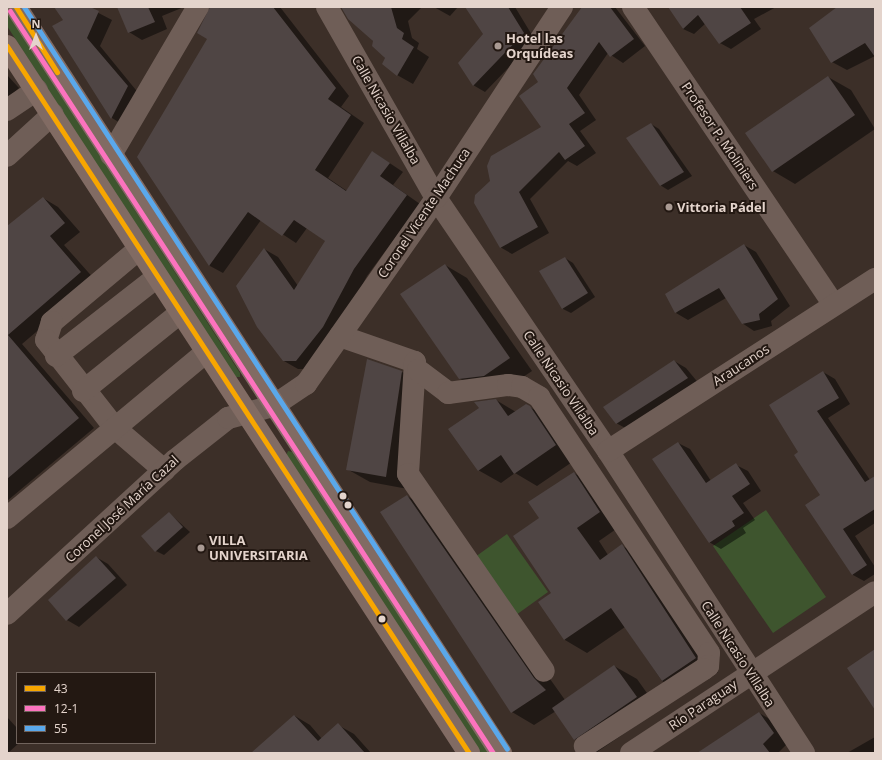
<!DOCTYPE html>
<meta charset="utf-8">
<style>
body{margin:0}
#map{position:relative;width:882px;height:760px;overflow:hidden;background:#3c2f28;font-family:"Open Sans",sans-serif}
div>[style]{position:absolute}
.green>*{inset:0;background:#3e552e}
.shadow>*{inset:0;background:#0007}
.building>*{inset:0;background:#4f4544}
.minor>*{height:22px;margin:-11px;padding:0 11px;transform-origin:11px;border-radius:11px;background:#6f5e57}
.highway>*{height:22px;margin:-11px;padding:0 11px;transform-origin:11px;border-radius:11px;background:#816b63}
.bus-1>*{height:5px;margin:-2.5px;padding:0 2.5px;transform-origin:2.5px;border-radius:2.5px;background:#f7a600}
.bus-2>*{height:5px;margin:-2.5px;padding:0 2.5px;transform-origin:2.5px;border-radius:2.5px;background:#fc73be}
.bus-3>*{height:5px;margin:-2.5px;padding:0 2.5px;transform-origin:2.5px;border-radius:2.5px;background:#5aa8eb}
.dots>*{width:11px;height:11px;translate:-50% -50%;box-sizing:border-box;border:2px solid #231812;border-radius:50%}
span{translate:-50% -50%;white-space:nowrap;text-align:center;line-height:1.15;-webkit-text-stroke:4px #231812;paint-order:stroke}
.poi-label{font-size:13px;color:#e4d4cc;font-weight:700}
.left{translate:0 -50%;text-align:left}
.street-label{font-size:13px;color:#e4d4cc}
.frame{position:absolute;inset:0;border:8px solid #e4d4cc;pointer-events:none}
.legend{position:absolute;left:16px;top:672px;width:140px;height:72px;box-sizing:border-box;background:#231812;border:1px solid #70635c;margin:0;padding:5px 7px;list-style:none;font-size:12px;color:#e4d4cc}
.legend li{display:flex;align-items:center;gap:8px;height:20px}
.legend b{width:20px;border:1px solid #70635c}
.north{position:absolute;left:16px;top:16px;width:40px;height:40px;-webkit-text-stroke:3px #231812;paint-order:stroke;rotate:0deg;font-size:11px;font-weight:700;line-height:16px;text-align:center;color:#e4d4cc}
.north::after{content:'';display:block;margin:auto;width:14px;height:18px;background:#e4d4cc;clip-path:polygon(50% 0,100% 100%,50% 72%,0 100%)}
</style>
<div id="map">
<div class="green">
<i style="clip-path:polygon(7px 12px,240px 373px,240px 377px,234px 377px,7px 26px)"></i>
<i style="clip-path:polygon(288px 451px,292px 452px,490px 753px,481px 753px,286px 456px)"></i>
<i style="clip-path:polygon(766px 510px,826px 597px,773px 633px,713px 546px)"></i>
<i style="clip-path:polygon(507px 534px,548px 592px,516px 615px,475px 557px)"></i>
</div>
<div class="shadow">
<i style="clip-path:polygon(55px 7px,87px 7px,112px 20px,100px 46px,140px 95px,125px 126px,112px 118px,53px 27px,64px 20px)"></i>
<i style="clip-path:polygon(118px 7px,184px 7px,162px 16px,167px 29px,142px 40px,129px 32px)"></i>
<i style="clip-path:polygon(210px 7px,280px 7px,349px 96px,341px 107px,364px 123px,328px 178px,347px 191px,373px 152px,403px 172px,393px 185px,420px 204px,367px 276px,336px 335px,309px 369px,298px 369px,284px 361px,264px 249px,278px 257px,298px 286px,326px 241px,307px 228px,296px 243px,261px 220px,223px 273px,210px 266px,138px 157px,209px 38px)"></i>
<i style="clip-path:polygon(349px 7px,422px 7px,408px 21px,412px 38px,419px 43px,417px 49px,429px 57px,413px 84px,397px 75px)"></i>
<i style="clip-path:polygon(434px 7px,458px 7px,450px 16px)"></i>
<i style="clip-path:polygon(466px 7px,515px 7px,535px 40px,485px 92px,473px 85px,484px 34px)"></i>
<i style="clip-path:polygon(583px 7px,615px 7px,645px 46px,623px 63px,608px 53px,579px 95px,596px 120px,580px 131px,596px 153px,577px 166px,568px 161px,530px 199px,549px 233px,512px 254px,500px 247px,475px 202px,542px 127px,540px 82px)"></i>
<i style="clip-path:polygon(670px 7px,776px 7px,754px 19px,761px 29px,731px 49px,720px 43px,706px 23px,694px 34px,683px 29px)"></i>
<i style="clip-path:polygon(839px 7px,875px 7px,875px 56px,847px 70px,832px 62px)"></i>
<i style="clip-path:polygon(7px 75px,19px 88px,7px 100px)"></i>
<i style="clip-path:polygon(828px 77px,851px 90px,875px 129px,795px 184px,773px 171px)"></i>
<i style="clip-path:polygon(651px 124px,659px 129px,692px 176px,668px 190px,660px 185px)"></i>
<i style="clip-path:polygon(43px 198px,58px 207px,80px 232px,64px 245px,96px 281px,22px 344px,94px 428px,7px 501px,7px 227px)"></i>
<i style="clip-path:polygon(744px 245px,756px 252px,790px 306px,771px 321px,772px 326px,754px 331px,742px 323px,726px 298px,688px 320px,676px 313px)"></i>
<i style="clip-path:polygon(565px 258px,573px 263px,595px 297px,571px 313px,563px 309px,540px 271px)"></i>
<i style="clip-path:polygon(445px 265px,467px 278px,532px 371px,507px 388px,482px 391px,459px 378px)"></i>
<i style="clip-path:polygon(674px 361px,686px 368px,700px 385px,629px 430px,616px 423px)"></i>
<i style="clip-path:polygon(402px 372px,424px 384px,408px 489px,370px 482px,347px 469px)"></i>
<i style="clip-path:polygon(823px 372px,835px 379px,850px 404px,828px 418px,870px 480px,875px 477px,875px 523px,855px 536px,875px 567px,875px 574px,864px 581px,853px 575px,822px 495px,800px 452px)"></i>
<i style="clip-path:polygon(496px 400px,516px 412px,526px 405px,549px 418px,578px 458px,537px 486px,515px 473px,501px 483px,478px 470px)"></i>
<i style="clip-path:polygon(678px 443px,690px 449px,711px 481px,736px 465px,748px 471px,761px 491px,743px 503px,755px 520px,743px 528px,746px 533px,721px 549px,709px 542px)"></i>
<i style="clip-path:polygon(574px 473px,596px 486px,622px 525px,599px 541px,608px 555px,622px 546px,644px 558px,718px 672px,685px 694px,662px 681px,625px 627px,587px 653px,565px 640px,539px 602px,553px 593px,541px 518px)"></i>
<i style="clip-path:polygon(407px 496px,429px 509px,565px 700px,614px 666px,637px 679px,659px 710px,597px 752px,575px 739px,556px 711px,534px 725px,512px 712px)"></i>
<i style="clip-path:polygon(169px 513px,190px 532px,164px 555px,156px 551px)"></i>
<i style="clip-path:polygon(96px 557px,108px 564px,127px 585px,79px 627px,67px 620px)"></i>
<i style="clip-path:polygon(759px 713px,775px 722px,789px 742px,778px 753px,699px 753px)"></i>
<i style="clip-path:polygon(295px 716px,310px 725px,322px 739px,338px 725px,354px 734px,371px 753px,253px 753px)"></i>
<i style="clip-path:polygon(7px 717px,17px 728px,19px 743px,8px 753px)"></i>
<i style="clip-path:polygon(875px 737px,875px 753px,847px 753px)"></i>
</div>
<div class="building">
<i style="clip-path:polygon(54px 7px,90px 7px,99px 11px,87px 38px,128px 86px,111px 119px,52px 26px,63px 20px)"></i>
<i style="clip-path:polygon(117px 7px,148px 7px,155px 22px,128px 33px)"></i>
<i style="clip-path:polygon(210px 7px,273px 7px,336px 88px,328px 99px,351px 115px,315px 170px,346px 191px,372px 151px,390px 163px,380px 176px,407px 195px,354px 269px,323px 327px,296px 361px,283px 361px,257px 327px,236px 286px,264px 248px,294px 290px,325px 241px,294px 220px,282px 236px,248px 212px,209px 266px,137px 157px,207px 39px,197px 33px)"></i>
<i style="clip-path:polygon(341px 7px,391px 7px,397px 28px,404px 33px,402px 39px,414px 47px,397px 76px,382px 64px,385px 58px,372px 46px,373px 41px,348px 19px)"></i>
<i style="clip-path:polygon(465px 7px,508px 7px,524px 33px,473px 86px,458px 63px,483px 34px)"></i>
<i style="clip-path:polygon(582px 7px,610px 7px,634px 39px,610px 57px,599px 42px,567px 88px,585px 113px,569px 124px,585px 146px,565px 160px,559px 152px,519px 192px,538px 227px,500px 248px,474px 203px,475px 195px,490px 181px,487px 166px,491px 156px,541px 127px,519px 96px,538px 82px,533px 74px)"></i>
<i style="clip-path:polygon(668px 7px,740px 7px,751px 23px,719px 44px,698px 15px,683px 29px)"></i>
<i style="clip-path:polygon(837px 7px,875px 7px,875px 57px,865px 43px,831px 63px,809px 28px)"></i>
<i style="clip-path:polygon(828px 76px,855px 115px,772px 172px,745px 133px)"></i>
<i style="clip-path:polygon(651px 123px,684px 172px,660px 186px,626px 138px)"></i>
<i style="clip-path:polygon(43px 197px,65px 223px,50px 236px,81px 272px,8px 335px,79px 418px,7px 479px,7px 226px)"></i>
<i style="clip-path:polygon(744px 244px,778px 299px,759px 314px,760px 320px,742px 324px,719px 288px,675px 313px,665px 294px)"></i>
<i style="clip-path:polygon(565px 257px,588px 293px,562px 309px,539px 271px)"></i>
<i style="clip-path:polygon(445px 264px,510px 358px,484px 376px,459px 379px,400px 294px)"></i>
<i style="clip-path:polygon(367px 359px,402px 371px,386px 477px,346px 470px)"></i>
<i style="clip-path:polygon(674px 360px,688px 378px,616px 424px,603px 407px)"></i>
<i style="clip-path:polygon(823px 371px,839px 398px,817px 411px,865px 482px,875px 476px,875px 509px,843px 529px,867px 565px,852px 575px,805px 505px,820px 495px,794px 455px,798px 452px,769px 405px)"></i>
<i style="clip-path:polygon(496px 399px,508px 416px,526px 404px,530px 406px,556px 445px,514px 474px,501px 455px,478px 471px,448px 429px,479px 408px,474px 402px)"></i>
<i style="clip-path:polygon(678px 442px,706px 483px,736px 463px,750px 484px,732px 496px,744px 513px,732px 521px,735px 526px,709px 543px,652px 459px)"></i>
<i style="clip-path:polygon(574px 472px,600px 512px,577px 528px,600px 560px,622px 544px,696px 658px,662px 681px,611px 608px,564px 640px,538px 602px,551px 593px,513px 536px,539px 518px,528px 502px)"></i>
<i style="clip-path:polygon(407px 495px,534px 678px,546px 690px,511px 713px,380px 512px)"></i>
<i style="clip-path:polygon(169px 512px,183px 527px,155px 552px,141px 536px)"></i>
<i style="clip-path:polygon(96px 556px,116px 578px,66px 621px,48px 600px)"></i>
<i style="clip-path:polygon(875px 649px,875px 710px,847px 668px)"></i>
<i style="clip-path:polygon(614px 665px,637px 697px,574px 740px,552px 708px)"></i>
<i style="clip-path:polygon(759px 712px,774px 733px,763px 744px,770px 753px,697px 753px)"></i>
<i style="clip-path:polygon(294px 715px,318px 741px,338px 723px,365px 753px,251px 753px)"></i>
</div>
<div class="minor">
<i style="left:327px;top:7px;width:220px;rotate:60.3deg"></i>
<i style="left:436px;top:198px;width:306px;rotate:55.8deg"></i>
<i style="left:608px;top:451px;width:360px;rotate:57deg"></i>
<i style="left:633px;top:7px;width:359px;rotate:56deg"></i>
<i style="left:7px;top:110px;width:36px;rotate:-34deg"></i>
<i style="left:111px;top:155px;width:172px;rotate:-59.6deg"></i>
<i style="left:7px;top:156px;width:62px;rotate:-42.4deg"></i>
<i style="left:139px;top:249px;width:114px;rotate:140deg"></i>
<i style="left:52px;top:322px;width:19px;rotate:108deg"></i>
<i style="left:46px;top:340px;width:112px;rotate:51.9deg"></i>
<i style="left:115px;top:428px;width:65px;rotate:40.6deg"></i>
<i style="left:340px;top:336px;width:79px;rotate:19.1deg"></i>
<i style="left:415px;top:362px;width:112px;rotate:93.6deg"></i>
<i style="left:408px;top:474px;width:239px;rotate:55.4deg"></i>
<i style="left:56px;top:356px;width:128px;rotate:-38deg"></i>
<i style="left:418px;top:370px;width:38px;rotate:37deg"></i>
<i style="left:448px;top:393px;width:61px;rotate:-7.6deg"></i>
<i style="left:508px;top:385px;width:14px;rotate:8deg"></i>
<i style="left:522px;top:387px;width:20px;rotate:30deg"></i>
<i style="left:539px;top:397px;width:307px;rotate:56.4deg"></i>
<i style="left:709px;top:653px;width:13px;rotate:94deg"></i>
<i style="left:708px;top:666px;width:5px;rotate:143deg"></i>
<i style="left:704px;top:669px;width:142px;rotate:147.1deg"></i>
<i style="left:83px;top:391px;width:124px;rotate:-38.8deg"></i>
<i style="left:608px;top:451px;width:318px;rotate:-32.8deg"></i>
<i style="left:7px;top:518px;width:258px;rotate:-39.8deg"></i>
<i style="left:7px;top:614px;width:228px;rotate:-42.5deg"></i>
<i style="left:175px;top:460px;width:68px;rotate:-38.4deg"></i>
<i style="left:228px;top:418px;width:47px;rotate:-14.9deg"></i>
<i style="left:273px;top:406px;width:40px;rotate:-34deg"></i>
<i style="left:306px;top:384px;width:227px;rotate:-55deg"></i>
<i style="left:436px;top:198px;width:229px;rotate:-56.6deg"></i>
<i style="left:631px;top:753px;width:292px;rotate:-33.4deg"></i>
</div>
<div class="highway">
<i style="left:16px;top:7px;width:890px;rotate:56.97deg"></i>
<i style="left:7px;top:46px;width:845px;rotate:56.84deg"></i>
</div>
<div class="bus-1">
<i style="left:16px;top:7px;width:77px;rotate:57.8deg"></i>
<i style="left:7px;top:46px;width:845px;rotate:56.84deg"></i>
</div>
<div class="bus-2">
<i style="left:10px;top:11px;width:885px;rotate:56.94deg"></i>
</div>
<div class="bus-3">
<i style="left:24px;top:7px;width:885px;rotate:56.94deg"></i>
</div>
<div class="dots">
<i style="left:498px;top:46px;background:#a99a93"></i>
<i style="left:669px;top:207px;background:#a99a93"></i>
<i style="left:343px;top:496px;background:#e4d4cc"></i>
<i style="left:348px;top:505px;background:#e4d4cc"></i>
<i style="left:201px;top:548px;background:#a99a93"></i>
<i style="left:382px;top:619px;background:#e4d4cc"></i>
</div>
<div class="poi-label">
<span class="left" style="left:506px;top:46px">Hotel las<br>Orquídeas</span>
<span class="left" style="left:677px;top:207px">Vittoria Pádel</span>
<span class="left" style="left:209px;top:548px">VILLA<br>UNIVERSITARIA</span>
</div>
<div class="street-label">
<span style="left:386px;top:110px;rotate:60deg">Calle Nicasio Villalba</span>
<span style="left:720px;top:136px;rotate:56deg">Profesor P. Moliniers</span>
<span style="left:424px;top:213px;rotate:-56deg">Coronel Vicente Machuca</span>
<span style="left:741px;top:365px;rotate:-33deg">Araucanos</span>
<span style="left:561px;top:383px;rotate:56deg">Calle Nicasio Villalba</span>
<span style="left:122px;top:509px;rotate:-43deg">Coronel José María Cazal</span>
<span style="left:738px;top:654px;rotate:57deg">Calle Nicasio Villalba</span>
<span style="left:703px;top:705px;rotate:-34deg">Río Paraguay</span>
</div>
<div class="frame"></div>
<ul class="legend">
<li><b style="height:5px;background:#f7a600"></b>43</li>
<li><b style="height:5px;background:#fc73be"></b>12-1</li>
<li><b style="height:5px;background:#5aa8eb"></b>55</li>
</ul>
<div class="north">N</div>
</div>
